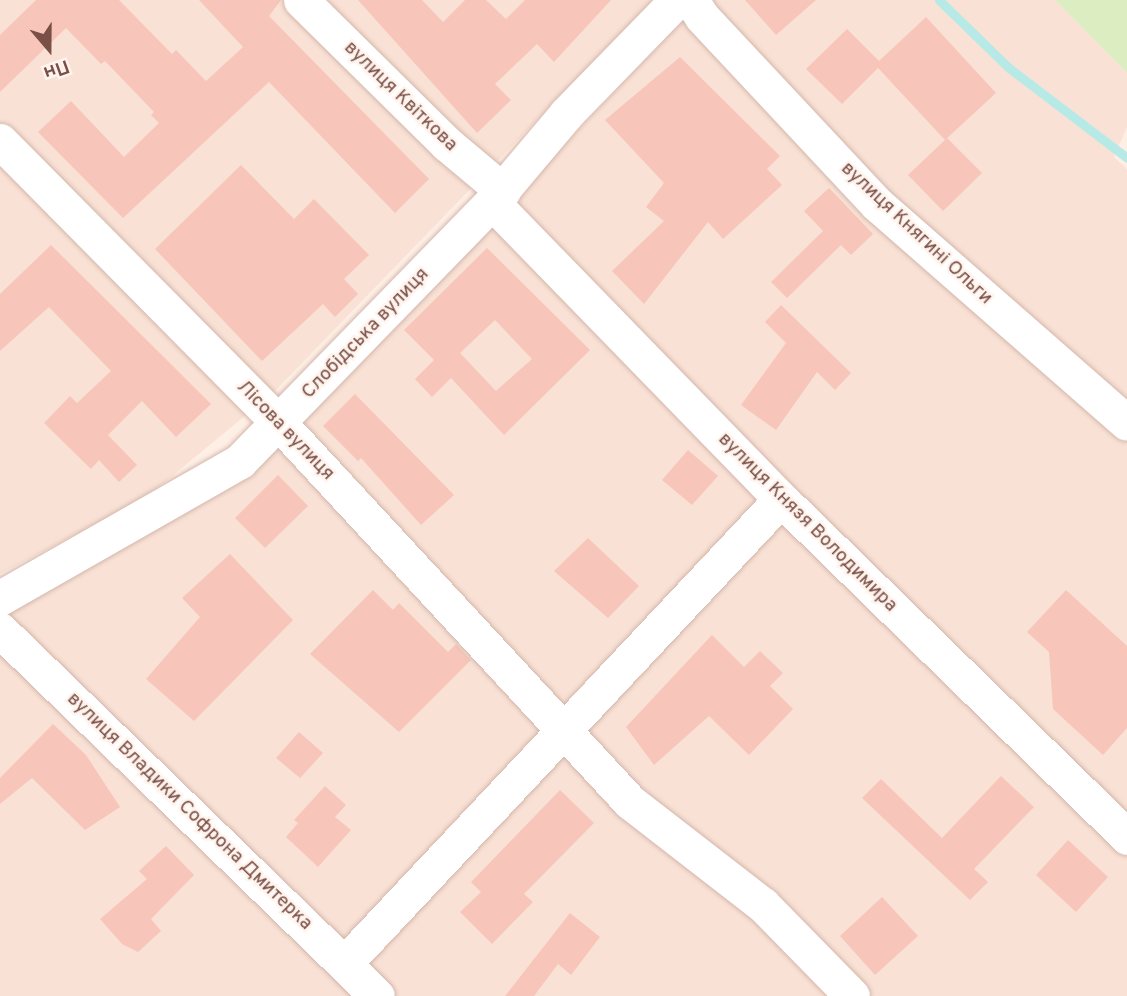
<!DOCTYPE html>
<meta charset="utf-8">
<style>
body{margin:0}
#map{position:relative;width:1127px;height:996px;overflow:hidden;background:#feefe5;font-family:Overpass,sans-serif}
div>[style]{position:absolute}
.residential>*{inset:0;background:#f9e2d5}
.green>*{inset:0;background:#dceec1}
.stream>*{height:9px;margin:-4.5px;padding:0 4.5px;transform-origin:4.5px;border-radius:4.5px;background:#b7eae7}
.building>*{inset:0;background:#f7c5b9}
.roads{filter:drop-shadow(0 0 2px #d4b6ac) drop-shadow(0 0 2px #d4b6ac)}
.minor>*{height:35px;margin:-17.5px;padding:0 17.5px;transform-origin:17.5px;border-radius:17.5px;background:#fff}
span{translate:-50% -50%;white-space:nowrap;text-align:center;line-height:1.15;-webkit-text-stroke:5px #fff4ed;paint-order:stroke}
.street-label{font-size:19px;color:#7a4f47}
.north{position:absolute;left:14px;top:14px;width:70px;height:70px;-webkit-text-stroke:5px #fff4ed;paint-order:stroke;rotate:160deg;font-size:19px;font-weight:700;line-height:28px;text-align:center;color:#7a4f47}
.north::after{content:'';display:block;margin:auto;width:24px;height:32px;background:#7a4f47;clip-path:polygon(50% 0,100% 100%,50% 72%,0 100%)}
</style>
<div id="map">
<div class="residential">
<i style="clip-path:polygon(0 0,653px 0,275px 391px,148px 496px,0 574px)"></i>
<i style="clip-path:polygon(701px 0,1055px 0,1127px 73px,1127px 127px,1114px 157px,1127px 169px,1127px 996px,0 996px,0 592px,92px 542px,362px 360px)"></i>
</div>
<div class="green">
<i style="clip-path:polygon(1055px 0,1127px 0,1127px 73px)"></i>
</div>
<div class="stream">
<i style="left:939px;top:0;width:98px;rotate:44.2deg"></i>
<i style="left:1009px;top:68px;width:148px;rotate:37.3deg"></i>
</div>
<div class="building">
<i style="clip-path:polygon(36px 0,119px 0,172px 54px,176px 50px,206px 81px,243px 47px,199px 0,281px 0,269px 16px,429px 179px,395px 213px,269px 82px,123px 218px,38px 132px,71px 101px,124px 157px,159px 123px,151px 115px,154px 112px,105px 61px,101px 64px,66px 28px,0 92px,0 35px)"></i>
<i style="clip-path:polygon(358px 0,422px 0,443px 22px,465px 0,486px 0,506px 19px,525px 0,611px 0,554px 62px,537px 44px,495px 84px,511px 100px,477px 133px)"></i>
<i style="clip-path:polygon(745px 0,816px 0,776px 35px)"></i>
<i style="clip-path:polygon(926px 17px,996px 93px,945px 140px,878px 68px,842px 104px,806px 69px,847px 29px,879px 61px)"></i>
<i style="clip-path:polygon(680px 57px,780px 156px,767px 169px,782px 185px,723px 239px,708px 222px,644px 304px,612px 271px,664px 221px,646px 207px,664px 183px,605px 120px)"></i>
<i style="clip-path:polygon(947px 138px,982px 173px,943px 211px,908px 175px)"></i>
<i style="clip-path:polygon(241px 165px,294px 219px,314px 199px,369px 255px,344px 279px,358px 294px,335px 317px,323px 304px,262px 361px,155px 249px)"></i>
<i style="clip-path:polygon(829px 188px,873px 234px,851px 255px,841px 245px,787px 298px,771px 282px,823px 231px,804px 211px)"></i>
<i style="clip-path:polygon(51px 245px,211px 404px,176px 437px,142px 401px,108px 435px,137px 465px,119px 482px,99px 460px,91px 469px,44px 423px,70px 396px,77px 403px,111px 371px,49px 307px,0 351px,0 294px)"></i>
<i style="clip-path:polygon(evenodd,487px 248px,590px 350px,504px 435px,451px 378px,432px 397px,415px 379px,434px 360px,404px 330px,487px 248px,495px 320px,532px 359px,496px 391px,460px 353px,495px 320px)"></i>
<i style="clip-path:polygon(781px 305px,851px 373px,835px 390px,817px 372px,776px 430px,741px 405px,786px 343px,765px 322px)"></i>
<i style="clip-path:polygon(355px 394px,454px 495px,421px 525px,361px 458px,358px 461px,323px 426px)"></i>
<i style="clip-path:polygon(688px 450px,718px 476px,692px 505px,662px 480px)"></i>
<i style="clip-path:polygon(278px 475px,308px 506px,265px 548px,235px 518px)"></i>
<i style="clip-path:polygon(588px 538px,639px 586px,608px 618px,554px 571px)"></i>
<i style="clip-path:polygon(230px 554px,293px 620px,194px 721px,146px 679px,200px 617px,182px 598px)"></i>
<i style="clip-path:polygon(373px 590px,393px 610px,399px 603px,448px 652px,456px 644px,471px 660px,399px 732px,310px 654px)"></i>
<i style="clip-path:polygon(1066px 590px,1127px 646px,1127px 728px,1103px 755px,1053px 709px,1049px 652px,1027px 632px)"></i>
<i style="clip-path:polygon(712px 635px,744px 667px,760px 651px,783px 673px,770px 686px,793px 709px,749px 755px,709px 716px,654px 765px,626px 727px)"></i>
<i style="clip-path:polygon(53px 724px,86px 755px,120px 807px,85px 830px,32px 778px,0 804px,0 778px)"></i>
<i style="clip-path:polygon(299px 732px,323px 753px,300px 778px,276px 758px)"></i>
<i style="clip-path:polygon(1001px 776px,1034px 807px,974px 869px,988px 882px,970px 900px,862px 798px,881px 779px,942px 838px)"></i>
<i style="clip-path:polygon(325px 786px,346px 805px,335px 817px,351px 830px,318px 867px,286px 837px,298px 823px,294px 820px)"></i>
<i style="clip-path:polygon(560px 790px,594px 823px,524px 894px,533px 902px,492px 944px,460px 912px,481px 892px,471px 882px)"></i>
<i style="clip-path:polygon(1068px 840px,1108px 877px,1076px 912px,1036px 875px)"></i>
<i style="clip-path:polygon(166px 846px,194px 875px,151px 919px,161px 931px,138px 952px,122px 944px,100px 919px,147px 879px,139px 871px)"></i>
<i style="clip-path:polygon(882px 897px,918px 936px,875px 975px,840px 936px)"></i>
<i style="clip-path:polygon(570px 913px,600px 937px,571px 975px,558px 964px,534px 996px,505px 996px)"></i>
</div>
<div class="roads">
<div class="minor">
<i style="left:301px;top:0;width:205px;rotate:44.6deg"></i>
<i style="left:447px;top:144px;width:73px;rotate:40deg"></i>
<i style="left:691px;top:0;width:20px;rotate:57deg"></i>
<i style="left:702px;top:17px;width:256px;rotate:46.9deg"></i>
<i style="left:877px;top:204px;width:332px;rotate:41.2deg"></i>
<i style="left:0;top:141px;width:398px;rotate:45.3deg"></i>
<i style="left:280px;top:424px;width:515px;rotate:47.2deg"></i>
<i style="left:630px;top:802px;width:168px;rotate:37.8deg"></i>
<i style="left:763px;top:905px;width:127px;rotate:45.6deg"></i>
<i style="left:492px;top:202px;width:414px;rotate:45.8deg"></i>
<i style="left:781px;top:499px;width:484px;rotate:44.3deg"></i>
<i style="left:0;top:598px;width:276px;rotate:-29.7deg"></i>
<i style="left:240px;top:461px;width:361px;rotate:-45.8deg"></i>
<i style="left:492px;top:202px;width:115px;rotate:-49.9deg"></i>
<i style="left:566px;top:114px;width:159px;rotate:-45.8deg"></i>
<i style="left:0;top:630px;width:525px;rotate:44.15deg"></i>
<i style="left:344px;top:964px;width:638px;rotate:-46.78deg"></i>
</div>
</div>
<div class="street-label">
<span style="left:400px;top:97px;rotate:44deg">вулиця Квіткова</span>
<span style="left:916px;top:234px;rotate:43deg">вулиця Княгині Ольги</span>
<span style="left:366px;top:334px;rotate:-46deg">Слобідська вулиця</span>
<span style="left:285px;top:431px;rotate:46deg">Лісова вулиця</span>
<span style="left:807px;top:523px;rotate:45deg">вулиця Князя Володимира</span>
<span style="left:189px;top:812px;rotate:44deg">вулиця Владики Софрона Дмитерка</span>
</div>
<div class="north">Пн</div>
</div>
